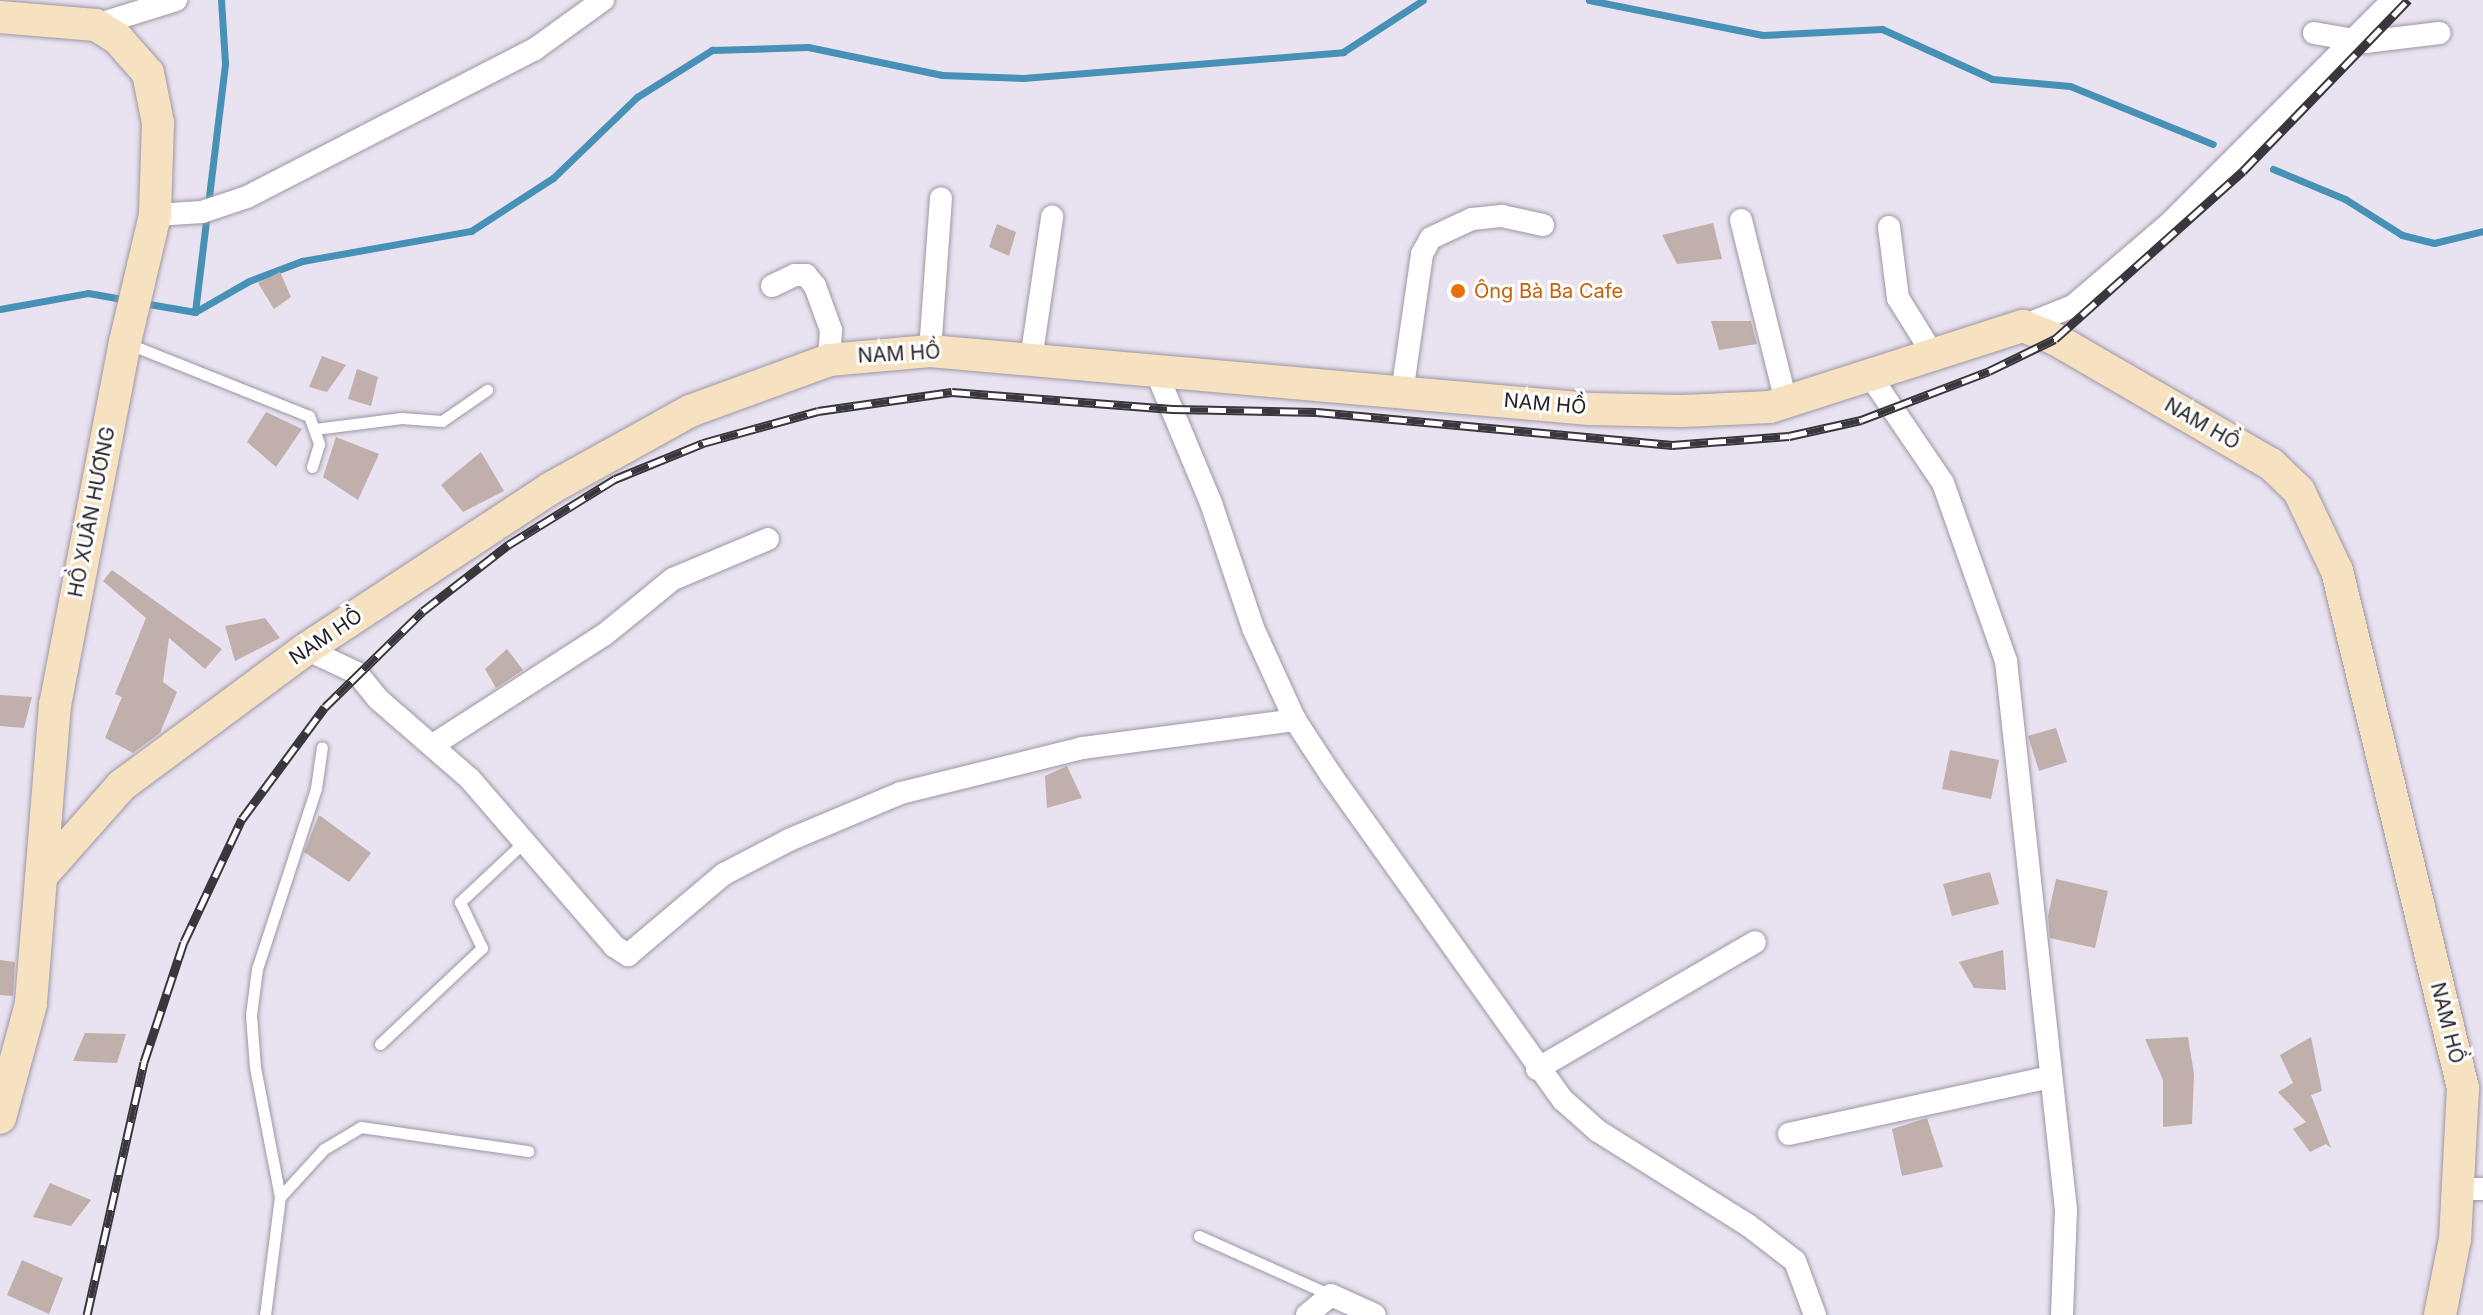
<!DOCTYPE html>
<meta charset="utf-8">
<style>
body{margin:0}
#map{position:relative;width:2483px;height:1315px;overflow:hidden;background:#e9e2f0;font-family:Inter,sans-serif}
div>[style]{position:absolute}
.stream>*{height:7px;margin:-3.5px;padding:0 3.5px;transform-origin:3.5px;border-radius:3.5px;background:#4691b5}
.building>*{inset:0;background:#c0afaa}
.roads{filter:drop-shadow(0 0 2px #9d97a4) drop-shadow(0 0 2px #9d97a4)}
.lane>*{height:11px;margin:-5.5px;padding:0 5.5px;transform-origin:5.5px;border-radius:5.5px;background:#fff}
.street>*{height:22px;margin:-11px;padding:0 11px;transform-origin:11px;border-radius:11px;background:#fff}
.secondary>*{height:32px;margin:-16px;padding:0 16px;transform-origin:16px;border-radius:16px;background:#f6e2c1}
.rail>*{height:9px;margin-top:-4.5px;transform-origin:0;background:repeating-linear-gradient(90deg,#fff 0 18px,#39373d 0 36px);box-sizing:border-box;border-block:2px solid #39373d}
.dots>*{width:22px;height:22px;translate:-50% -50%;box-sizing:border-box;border:4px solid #fff;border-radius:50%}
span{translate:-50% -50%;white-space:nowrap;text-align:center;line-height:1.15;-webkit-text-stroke:6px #fff;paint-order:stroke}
.food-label{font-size:20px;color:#c56008}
.left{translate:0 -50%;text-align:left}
.street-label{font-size:20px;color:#242227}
</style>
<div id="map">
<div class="stream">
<i style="left:1589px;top:0;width:177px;rotate:11.4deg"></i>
<i style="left:1763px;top:35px;width:119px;rotate:-2.9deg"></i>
<i style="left:1882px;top:29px;width:121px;rotate:24.4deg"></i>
<i style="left:1992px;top:79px;width:78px;rotate:5.1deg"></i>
<i style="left:2070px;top:86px;width:154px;rotate:22.1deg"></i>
<i style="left:2273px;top:169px;width:78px;rotate:22.6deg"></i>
<i style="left:2345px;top:199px;width:67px;rotate:32.3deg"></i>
<i style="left:2402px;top:235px;width:33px;rotate:14deg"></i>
<i style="left:2434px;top:243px;width:50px;rotate:-13.8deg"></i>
<i style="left:143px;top:303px;width:53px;rotate:9.8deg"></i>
<i style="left:195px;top:312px;width:62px;rotate:-29.9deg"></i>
<i style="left:249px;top:281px;width:57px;rotate:-20.7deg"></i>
<i style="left:302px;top:261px;width:172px;rotate:-10.1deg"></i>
<i style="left:471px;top:231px;width:98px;rotate:-32.9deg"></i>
<i style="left:553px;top:178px;width:117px;rotate:-44deg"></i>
<i style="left:637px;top:97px;width:89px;rotate:-32.1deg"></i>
<i style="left:712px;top:50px;width:96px;rotate:-1.8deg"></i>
<i style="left:808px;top:47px;width:137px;rotate:11.8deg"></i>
<i style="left:942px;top:75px;width:81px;rotate:2.1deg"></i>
<i style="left:1023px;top:78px;width:321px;rotate:-4.6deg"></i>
<i style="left:1343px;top:52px;width:95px;rotate:-33deg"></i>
<i style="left:0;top:309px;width:89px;rotate:-10.3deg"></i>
<i style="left:88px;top:293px;width:39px;rotate:10deg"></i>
<i style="left:195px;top:312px;width:251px;rotate:-83.1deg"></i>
<i style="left:225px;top:63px;width:63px;rotate:-93.6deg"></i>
</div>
<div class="building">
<i style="clip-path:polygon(1713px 223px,1722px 259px,1677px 264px,1662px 235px)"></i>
<i style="clip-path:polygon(997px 224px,1016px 232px,1009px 256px,989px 247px)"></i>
<i style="clip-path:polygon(280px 272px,291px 297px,274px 309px,258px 283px)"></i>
<i style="clip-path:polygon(1711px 321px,1751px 321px,1757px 344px,1719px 350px)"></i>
<i style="clip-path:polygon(322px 356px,346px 365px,327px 392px,309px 387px)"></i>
<i style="clip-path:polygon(357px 369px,378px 377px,371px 406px,348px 399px)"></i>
<i style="clip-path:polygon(266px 412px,302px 429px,276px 467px,247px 442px)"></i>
<i style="clip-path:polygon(336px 437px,379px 454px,358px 500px,323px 477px)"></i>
<i style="clip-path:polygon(481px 452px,504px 491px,463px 512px,441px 485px)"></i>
<i style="clip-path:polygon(112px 570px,222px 649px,205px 669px,169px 638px,163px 682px,177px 692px,160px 733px,133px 753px,105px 738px,122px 697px,115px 694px,146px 618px,103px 581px)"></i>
<i style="clip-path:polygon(265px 618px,280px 638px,235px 661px,225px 626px)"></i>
<i style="clip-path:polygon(507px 649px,523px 670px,496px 688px,485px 669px)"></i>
<i style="clip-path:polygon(0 695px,32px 697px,24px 728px,0 726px)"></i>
<i style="clip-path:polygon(2056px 728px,2067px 762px,2039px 771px,2028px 736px)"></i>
<i style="clip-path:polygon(1950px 750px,1999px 760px,1991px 799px,1942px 789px)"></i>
<i style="clip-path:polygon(1067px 766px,1082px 798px,1047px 808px,1045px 776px)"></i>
<i style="clip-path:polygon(319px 815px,371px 853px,349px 882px,304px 852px)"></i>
<i style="clip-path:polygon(1990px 872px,1999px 904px,1952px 916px,1943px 884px)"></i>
<i style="clip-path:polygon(2056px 879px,2108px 891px,2095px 948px,2050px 938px,2048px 916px)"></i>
<i style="clip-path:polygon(2003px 950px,2006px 990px,1974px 988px,1959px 962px)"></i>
<i style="clip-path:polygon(0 960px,15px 962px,13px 996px,0 995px)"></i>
<i style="clip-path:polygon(85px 1033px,126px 1034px,117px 1063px,73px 1061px)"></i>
<i style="clip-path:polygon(2188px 1037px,2194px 1074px,2192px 1124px,2163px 1127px,2163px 1080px,2145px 1039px)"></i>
<i style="clip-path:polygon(2311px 1037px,2322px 1091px,2311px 1095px,2331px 1148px,2326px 1144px,2310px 1152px,2293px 1129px,2306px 1122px,2278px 1092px,2293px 1083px,2280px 1055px)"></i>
<i style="clip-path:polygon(1927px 1118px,1943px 1167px,1902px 1176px,1892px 1129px)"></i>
<i style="clip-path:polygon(50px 1183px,91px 1200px,71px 1226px,33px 1217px)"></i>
<i style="clip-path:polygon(22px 1260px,63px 1278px,49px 1314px,7px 1295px)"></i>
</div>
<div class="roads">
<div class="lane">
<i style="left:129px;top:344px;width:194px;rotate:21.8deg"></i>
<i style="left:309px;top:416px;width:30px;rotate:70deg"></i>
<i style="left:319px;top:444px;width:24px;rotate:107deg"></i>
<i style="left:315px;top:429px;width:87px;rotate:-7.3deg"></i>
<i style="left:401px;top:418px;width:41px;rotate:4.2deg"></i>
<i style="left:442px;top:421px;width:55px;rotate:-34.6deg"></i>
<i style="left:380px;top:1044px;width:140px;rotate:-43.3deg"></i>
<i style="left:482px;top:948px;width:51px;rotate:-115.6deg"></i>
<i style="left:460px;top:902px;width:91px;rotate:-43.2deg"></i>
<i style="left:280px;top:1197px;width:65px;rotate:-47.5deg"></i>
<i style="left:324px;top:1149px;width:43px;rotate:-30.7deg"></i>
<i style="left:361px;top:1127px;width:169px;rotate:8.2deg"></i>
<i style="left:1199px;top:1236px;width:145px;rotate:24.1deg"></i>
<i style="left:265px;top:1315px;width:119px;rotate:-82.8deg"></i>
<i style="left:280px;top:1197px;width:132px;rotate:-100.9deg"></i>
<i style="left:255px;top:1067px;width:52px;rotate:-94.4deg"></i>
<i style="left:251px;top:1015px;width:46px;rotate:-82.6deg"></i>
<i style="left:257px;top:969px;width:190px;rotate:-71.9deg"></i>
<i style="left:316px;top:788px;width:41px;rotate:-81.7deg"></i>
</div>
<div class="street">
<i style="left:96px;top:25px;width:84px;rotate:-17.4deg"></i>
<i style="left:2314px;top:33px;width:52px;rotate:10deg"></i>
<i style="left:2365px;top:42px;width:75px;rotate:-6.9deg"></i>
<i style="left:155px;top:215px;width:47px;rotate:-3.7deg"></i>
<i style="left:202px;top:212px;width:47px;rotate:-18.4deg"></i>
<i style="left:247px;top:197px;width:324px;rotate:-27.2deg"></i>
<i style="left:535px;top:49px;width:84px;rotate:-35.8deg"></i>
<i style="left:1741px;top:220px;width:187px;rotate:76.1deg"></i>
<i style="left:1889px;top:227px;width:72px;rotate:82.8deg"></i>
<i style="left:1898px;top:298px;width:68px;rotate:58.2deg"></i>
<i style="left:772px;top:286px;width:25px;rotate:-26deg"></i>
<i style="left:795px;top:275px;width:11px"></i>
<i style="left:806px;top:275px;width:14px;rotate:51deg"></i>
<i style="left:815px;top:286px;width:47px;rotate:70deg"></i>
<i style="left:831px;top:330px;width:30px;rotate:94deg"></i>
<i style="left:2023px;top:326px;width:54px;rotate:-21.8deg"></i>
<i style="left:2073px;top:306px;width:126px;rotate:-40.5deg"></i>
<i style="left:2169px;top:224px;width:317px;rotate:-45deg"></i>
<i style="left:930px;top:351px;width:153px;rotate:-85.9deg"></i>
<i style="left:1031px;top:360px;width:145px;rotate:-81.6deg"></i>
<i style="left:1157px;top:374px;width:140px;rotate:67.3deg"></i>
<i style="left:1211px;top:503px;width:132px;rotate:71.4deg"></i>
<i style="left:1253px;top:628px;width:101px;rotate:65.5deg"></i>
<i style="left:1295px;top:720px;width:66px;rotate:56.8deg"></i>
<i style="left:1331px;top:775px;width:399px;rotate:54.5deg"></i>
<i style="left:1563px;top:1100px;width:47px;rotate:41.5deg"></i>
<i style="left:1598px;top:1131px;width:177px;rotate:32.1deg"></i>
<i style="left:1748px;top:1225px;width:59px;rotate:37.5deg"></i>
<i style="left:1795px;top:1261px;width:58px;rotate:69.7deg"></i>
<i style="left:1871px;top:377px;width:128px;rotate:55.8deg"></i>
<i style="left:1943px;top:483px;width:189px;rotate:70.5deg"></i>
<i style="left:2006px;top:661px;width:552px;rotate:83.76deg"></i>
<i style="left:2066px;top:1210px;width:105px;rotate:92.2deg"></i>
<i style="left:1402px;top:393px;width:140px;rotate:-81.8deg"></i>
<i style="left:1422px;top:254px;width:18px;rotate:-61deg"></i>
<i style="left:1431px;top:238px;width:45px;rotate:-24.9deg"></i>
<i style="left:1472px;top:219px;width:30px;rotate:-6deg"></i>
<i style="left:1502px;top:216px;width:42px;rotate:12.4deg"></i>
<i style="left:306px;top:649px;width:56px;rotate:25.2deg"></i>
<i style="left:357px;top:673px;width:33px;rotate:51deg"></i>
<i style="left:378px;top:699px;width:122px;rotate:41deg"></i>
<i style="left:470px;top:779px;width:221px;rotate:49.2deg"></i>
<i style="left:614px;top:946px;width:17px;rotate:33deg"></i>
<i style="left:628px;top:955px;width:126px;rotate:-40.2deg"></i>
<i style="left:724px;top:874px;width:73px;rotate:-27.6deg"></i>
<i style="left:789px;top:840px;width:121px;rotate:-22.8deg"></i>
<i style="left:901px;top:793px;width:187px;rotate:-13.9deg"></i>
<i style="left:1083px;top:748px;width:214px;rotate:-7.5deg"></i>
<i style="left:433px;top:745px;width:203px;rotate:-32.8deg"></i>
<i style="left:604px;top:635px;width:89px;rotate:-39.1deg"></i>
<i style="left:673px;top:579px;width:103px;rotate:-22.8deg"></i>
<i style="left:1537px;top:1069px;width:252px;rotate:-30.2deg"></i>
<i style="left:1789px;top:1134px;width:267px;rotate:-12.3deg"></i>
<i style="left:2458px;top:1189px;width:25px"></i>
<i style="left:1307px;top:1315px;width:31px;rotate:-40deg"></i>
<i style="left:1331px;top:1295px;width:48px;rotate:24.4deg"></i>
</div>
<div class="secondary">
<i style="left:0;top:17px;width:96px;rotate:4.8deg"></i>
<i style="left:96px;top:25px;width:26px;rotate:32deg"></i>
<i style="left:118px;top:39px;width:45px;rotate:48.6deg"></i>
<i style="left:148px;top:73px;width:51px;rotate:78.7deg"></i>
<i style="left:158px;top:123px;width:92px;rotate:91.9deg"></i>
<i style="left:155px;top:215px;width:130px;rotate:103.3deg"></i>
<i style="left:125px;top:342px;width:369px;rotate:100.9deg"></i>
<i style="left:55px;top:704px;width:301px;rotate:94.6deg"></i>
<i style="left:31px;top:1004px;width:118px;rotate:105.2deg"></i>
<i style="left:45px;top:872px;width:116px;rotate:-48.5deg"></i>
<i style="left:122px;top:785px;width:229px;rotate:-36.5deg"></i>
<i style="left:306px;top:649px;width:293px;rotate:-33.3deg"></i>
<i style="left:551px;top:488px;width:159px;rotate:-29deg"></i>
<i style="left:690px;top:411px;width:148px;rotate:-20.1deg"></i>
<i style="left:829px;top:360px;width:101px;rotate:-5.1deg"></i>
<i style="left:930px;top:351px;width:662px;rotate:5.03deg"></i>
<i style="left:1589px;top:409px;width:93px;rotate:1.2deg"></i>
<i style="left:1682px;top:411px;width:88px;rotate:-2.6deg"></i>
<i style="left:1770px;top:407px;width:266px;rotate:-17.8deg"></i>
<i style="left:2023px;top:326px;width:35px;rotate:22deg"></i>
<i style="left:2055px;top:339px;width:250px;rotate:30.1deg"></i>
<i style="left:2271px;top:464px;width:39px;rotate:44deg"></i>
<i style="left:2299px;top:491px;width:89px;rotate:64.6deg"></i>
<i style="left:2337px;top:571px;width:532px;rotate:76.3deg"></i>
<i style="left:2463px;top:1088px;width:151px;rotate:93deg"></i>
<i style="left:2455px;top:1239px;width:77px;rotate:101.2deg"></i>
</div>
</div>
<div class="rail">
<i style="left:87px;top:1315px;width:259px;rotate:-77.3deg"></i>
<i style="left:144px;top:1062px;width:126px;rotate:-71.6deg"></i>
<i style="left:184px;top:942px;width:136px;rotate:-64.8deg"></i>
<i style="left:242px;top:819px;width:139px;rotate:-53.5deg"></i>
<i style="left:325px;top:707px;width:137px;rotate:-44.4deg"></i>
<i style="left:423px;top:611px;width:108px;rotate:-37.8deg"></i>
<i style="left:508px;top:545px;width:126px;rotate:-31.7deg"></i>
<i style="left:615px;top:479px;width:95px;rotate:-22.2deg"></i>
<i style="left:703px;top:443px;width:119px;rotate:-15.5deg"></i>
<i style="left:818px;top:411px;width:135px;rotate:-8.1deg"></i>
<i style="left:952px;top:392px;width:221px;rotate:4.4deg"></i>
<i style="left:1172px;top:409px;width:145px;rotate:1.2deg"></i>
<i style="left:1317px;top:412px;width:357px;rotate:5.3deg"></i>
<i style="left:1672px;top:445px;width:117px;rotate:-4.4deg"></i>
<i style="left:1789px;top:436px;width:74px;rotate:-12.5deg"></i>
<i style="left:1861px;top:420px;width:137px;rotate:-20.9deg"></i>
<i style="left:1989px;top:371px;width:73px;rotate:-25.9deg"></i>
<i style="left:2055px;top:339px;width:252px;rotate:-41.8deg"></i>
<i style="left:2243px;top:171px;width:238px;rotate:-46deg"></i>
</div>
<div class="dots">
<i style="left:1458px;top:291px;background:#e8710a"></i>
</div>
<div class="food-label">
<span class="left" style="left:1474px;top:291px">Ông Bà Ba Cafe</span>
</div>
<div class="street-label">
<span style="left:899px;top:354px;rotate:-3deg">NAM HỒ</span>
<span style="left:1545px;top:404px;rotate:5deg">NAM HỒ</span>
<span style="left:2202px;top:424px;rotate:30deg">NAM HỒ</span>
<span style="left:92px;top:512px;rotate:-79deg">HỒ XUÂN HƯƠNG</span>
<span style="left:326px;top:637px;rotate:-34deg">NAM HỒ</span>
<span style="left:2447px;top:1023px;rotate:76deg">NAM HỒ</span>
</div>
</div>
